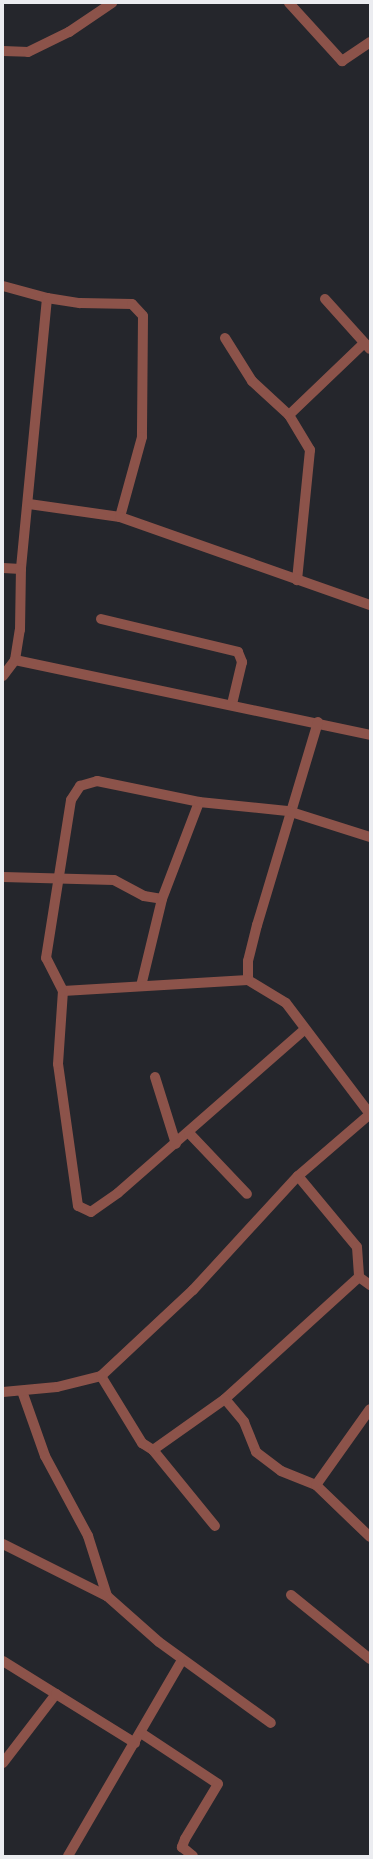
<!DOCTYPE html>
<style>
body{margin:0}
#map{position:relative;width:373px;height:1859px;overflow:hidden;background:#25262c;font-family:Barlow,sans-serif}
div>[style]{position:absolute}
.minor>*{height:10px;margin:-5px;padding:0 5px;transform-origin:5px;border-radius:5px;background:#8c534a}
span{translate:-50% -50%;white-space:nowrap;text-align:center;line-height:1.15;-webkit-text-stroke:3px #0f0f12;paint-order:stroke}
.frame{position:absolute;inset:0;border:4px solid #ebecf0;pointer-events:none}
</style>
<div id="map">
<div class="minor">
<i style="left:289px;top:3px;width:79px;rotate:47.6deg"></i>
<i style="left:342px;top:61px;width:34px;rotate:-34deg"></i>
<i style="left:3px;top:51px;width:25px;rotate:2deg"></i>
<i style="left:28px;top:52px;width:46px;rotate:-26deg"></i>
<i style="left:69px;top:32px;width:52px;rotate:-34deg"></i>
<i style="left:3px;top:286px;width:46px;rotate:15.3deg"></i>
<i style="left:47px;top:298px;width:272px;rotate:95.5deg"></i>
<i style="left:21px;top:569px;width:18px;rotate:-177deg"></i>
<i style="left:47px;top:298px;width:33px;rotate:9deg"></i>
<i style="left:80px;top:303px;width:52px;rotate:1.1deg"></i>
<i style="left:132px;top:304px;width:16px;rotate:47deg"></i>
<i style="left:143px;top:316px;width:121px;rotate:90.5deg"></i>
<i style="left:142px;top:437px;width:83px;rotate:105.4deg"></i>
<i style="left:325px;top:299px;width:67px;rotate:48deg"></i>
<i style="left:225px;top:338px;width:51px;rotate:57.9deg"></i>
<i style="left:252px;top:381px;width:50px;rotate:42.6deg"></i>
<i style="left:289px;top:415px;width:41px;rotate:59deg"></i>
<i style="left:310px;top:450px;width:131px;rotate:95.7deg"></i>
<i style="left:289px;top:415px;width:104px;rotate:-43.8deg"></i>
<i style="left:29px;top:504px;width:92px;rotate:8.1deg"></i>
<i style="left:120px;top:517px;width:265px;rotate:19.4deg"></i>
<i style="left:101px;top:619px;width:141px;rotate:13.5deg"></i>
<i style="left:238px;top:652px;width:11px;rotate:68deg"></i>
<i style="left:242px;top:662px;width:43px;rotate:103.4deg"></i>
<i style="left:15px;top:660px;width:363px;rotate:11.9deg"></i>
<i style="left:3px;top:676px;width:20px;rotate:-53deg"></i>
<i style="left:15px;top:660px;width:30px;rotate:-81deg"></i>
<i style="left:20px;top:630px;width:61px;rotate:-89.1deg"></i>
<i style="left:318px;top:722px;width:212px;rotate:106.7deg"></i>
<i style="left:257px;top:925px;width:37px;rotate:104deg"></i>
<i style="left:248px;top:961px;width:19px;rotate:90deg"></i>
<i style="left:248px;top:980px;width:44px;rotate:31.2deg"></i>
<i style="left:286px;top:1003px;width:139px;rotate:52.9deg"></i>
<i style="left:3px;top:877px;width:111px;rotate:1.5deg"></i>
<i style="left:114px;top:880px;width:34px;rotate:28deg"></i>
<i style="left:144px;top:896px;width:18px;rotate:9deg"></i>
<i style="left:141px;top:986px;width:89px;rotate:-76.4deg"></i>
<i style="left:162px;top:899px;width:104px;rotate:-69.1deg"></i>
<i style="left:63px;top:991px;width:185px;rotate:-3.4deg"></i>
<i style="left:304px;top:1030px;width:247px;rotate:138.8deg"></i>
<i style="left:118px;top:1193px;width:33px;rotate:145deg"></i>
<i style="left:91px;top:1212px;width:14px;rotate:-155deg"></i>
<i style="left:78px;top:1206px;width:143px;rotate:-98deg"></i>
<i style="left:58px;top:1064px;width:73px;rotate:-86.1deg"></i>
<i style="left:63px;top:991px;width:37px;rotate:-117deg"></i>
<i style="left:46px;top:958px;width:160px;rotate:-81deg"></i>
<i style="left:71px;top:800px;width:17px;rotate:-57deg"></i>
<i style="left:80px;top:786px;width:18px;rotate:-16deg"></i>
<i style="left:97px;top:781px;width:104px;rotate:11.6deg"></i>
<i style="left:199px;top:802px;width:89px;rotate:5.8deg"></i>
<i style="left:288px;top:811px;width:86px;rotate:17.6deg"></i>
<i style="left:155px;top:1077px;width:70px;rotate:72.6deg"></i>
<i style="left:189px;top:1133px;width:84px;rotate:46.4deg"></i>
<i style="left:298px;top:1176px;width:92px;rotate:50.3deg"></i>
<i style="left:357px;top:1247px;width:30px;rotate:86deg"></i>
<i style="left:359px;top:1277px;width:181px;rotate:137.7deg"></i>
<i style="left:225px;top:1399px;width:30px;rotate:50deg"></i>
<i style="left:244px;top:1422px;width:32px;rotate:68deg"></i>
<i style="left:256px;top:1452px;width:31px;rotate:37deg"></i>
<i style="left:281px;top:1471px;width:38px;rotate:22deg"></i>
<i style="left:316px;top:1485px;width:75px;rotate:43.9deg"></i>
<i style="left:359px;top:1277px;width:14px;rotate:36deg"></i>
<i style="left:101px;top:1376px;width:79px;rotate:58.5deg"></i>
<i style="left:142px;top:1443px;width:13px;rotate:32deg"></i>
<i style="left:153px;top:1450px;width:98px;rotate:50.8deg"></i>
<i style="left:22px;top:1391px;width:69px;rotate:70.5deg"></i>
<i style="left:45px;top:1456px;width:91px;rotate:61.7deg"></i>
<i style="left:88px;top:1536px;width:63px;rotate:72.4deg"></i>
<i style="left:107px;top:1596px;width:69px;rotate:41.5deg"></i>
<i style="left:159px;top:1642px;width:138px;rotate:35.9deg"></i>
<i style="left:3px;top:1392px;width:54px;rotate:-5.3deg"></i>
<i style="left:57px;top:1387px;width:45px;rotate:-14deg"></i>
<i style="left:101px;top:1376px;width:126px;rotate:-43.1deg"></i>
<i style="left:193px;top:1290px;width:155px;rotate:-47.4deg"></i>
<i style="left:298px;top:1176px;width:95px;rotate:-40.7deg"></i>
<i style="left:153px;top:1450px;width:88px;rotate:-35.3deg"></i>
<i style="left:316px;top:1485px;width:93px;rotate:-54.6deg"></i>
<i style="left:3px;top:1544px;width:116px;rotate:26.6deg"></i>
<i style="left:291px;top:1595px;width:102px;rotate:39deg"></i>
<i style="left:3px;top:1661px;width:62px;rotate:31.9deg"></i>
<i style="left:141px;top:1733px;width:92px;rotate:33.5deg"></i>
<i style="left:218px;top:1784px;width:64px;rotate:121deg"></i>
<i style="left:185px;top:1839px;width:9px;rotate:111deg"></i>
<i style="left:182px;top:1847px;width:14px;rotate:39deg"></i>
<i style="left:3px;top:1763px;width:87px;rotate:-52.5deg"></i>
<i style="left:56px;top:1694px;width:93px;rotate:31.8deg"></i>
<i style="left:68px;top:1856px;width:227px;rotate:-59.8deg"></i>
</div>
<div class="frame"></div>
</div>
